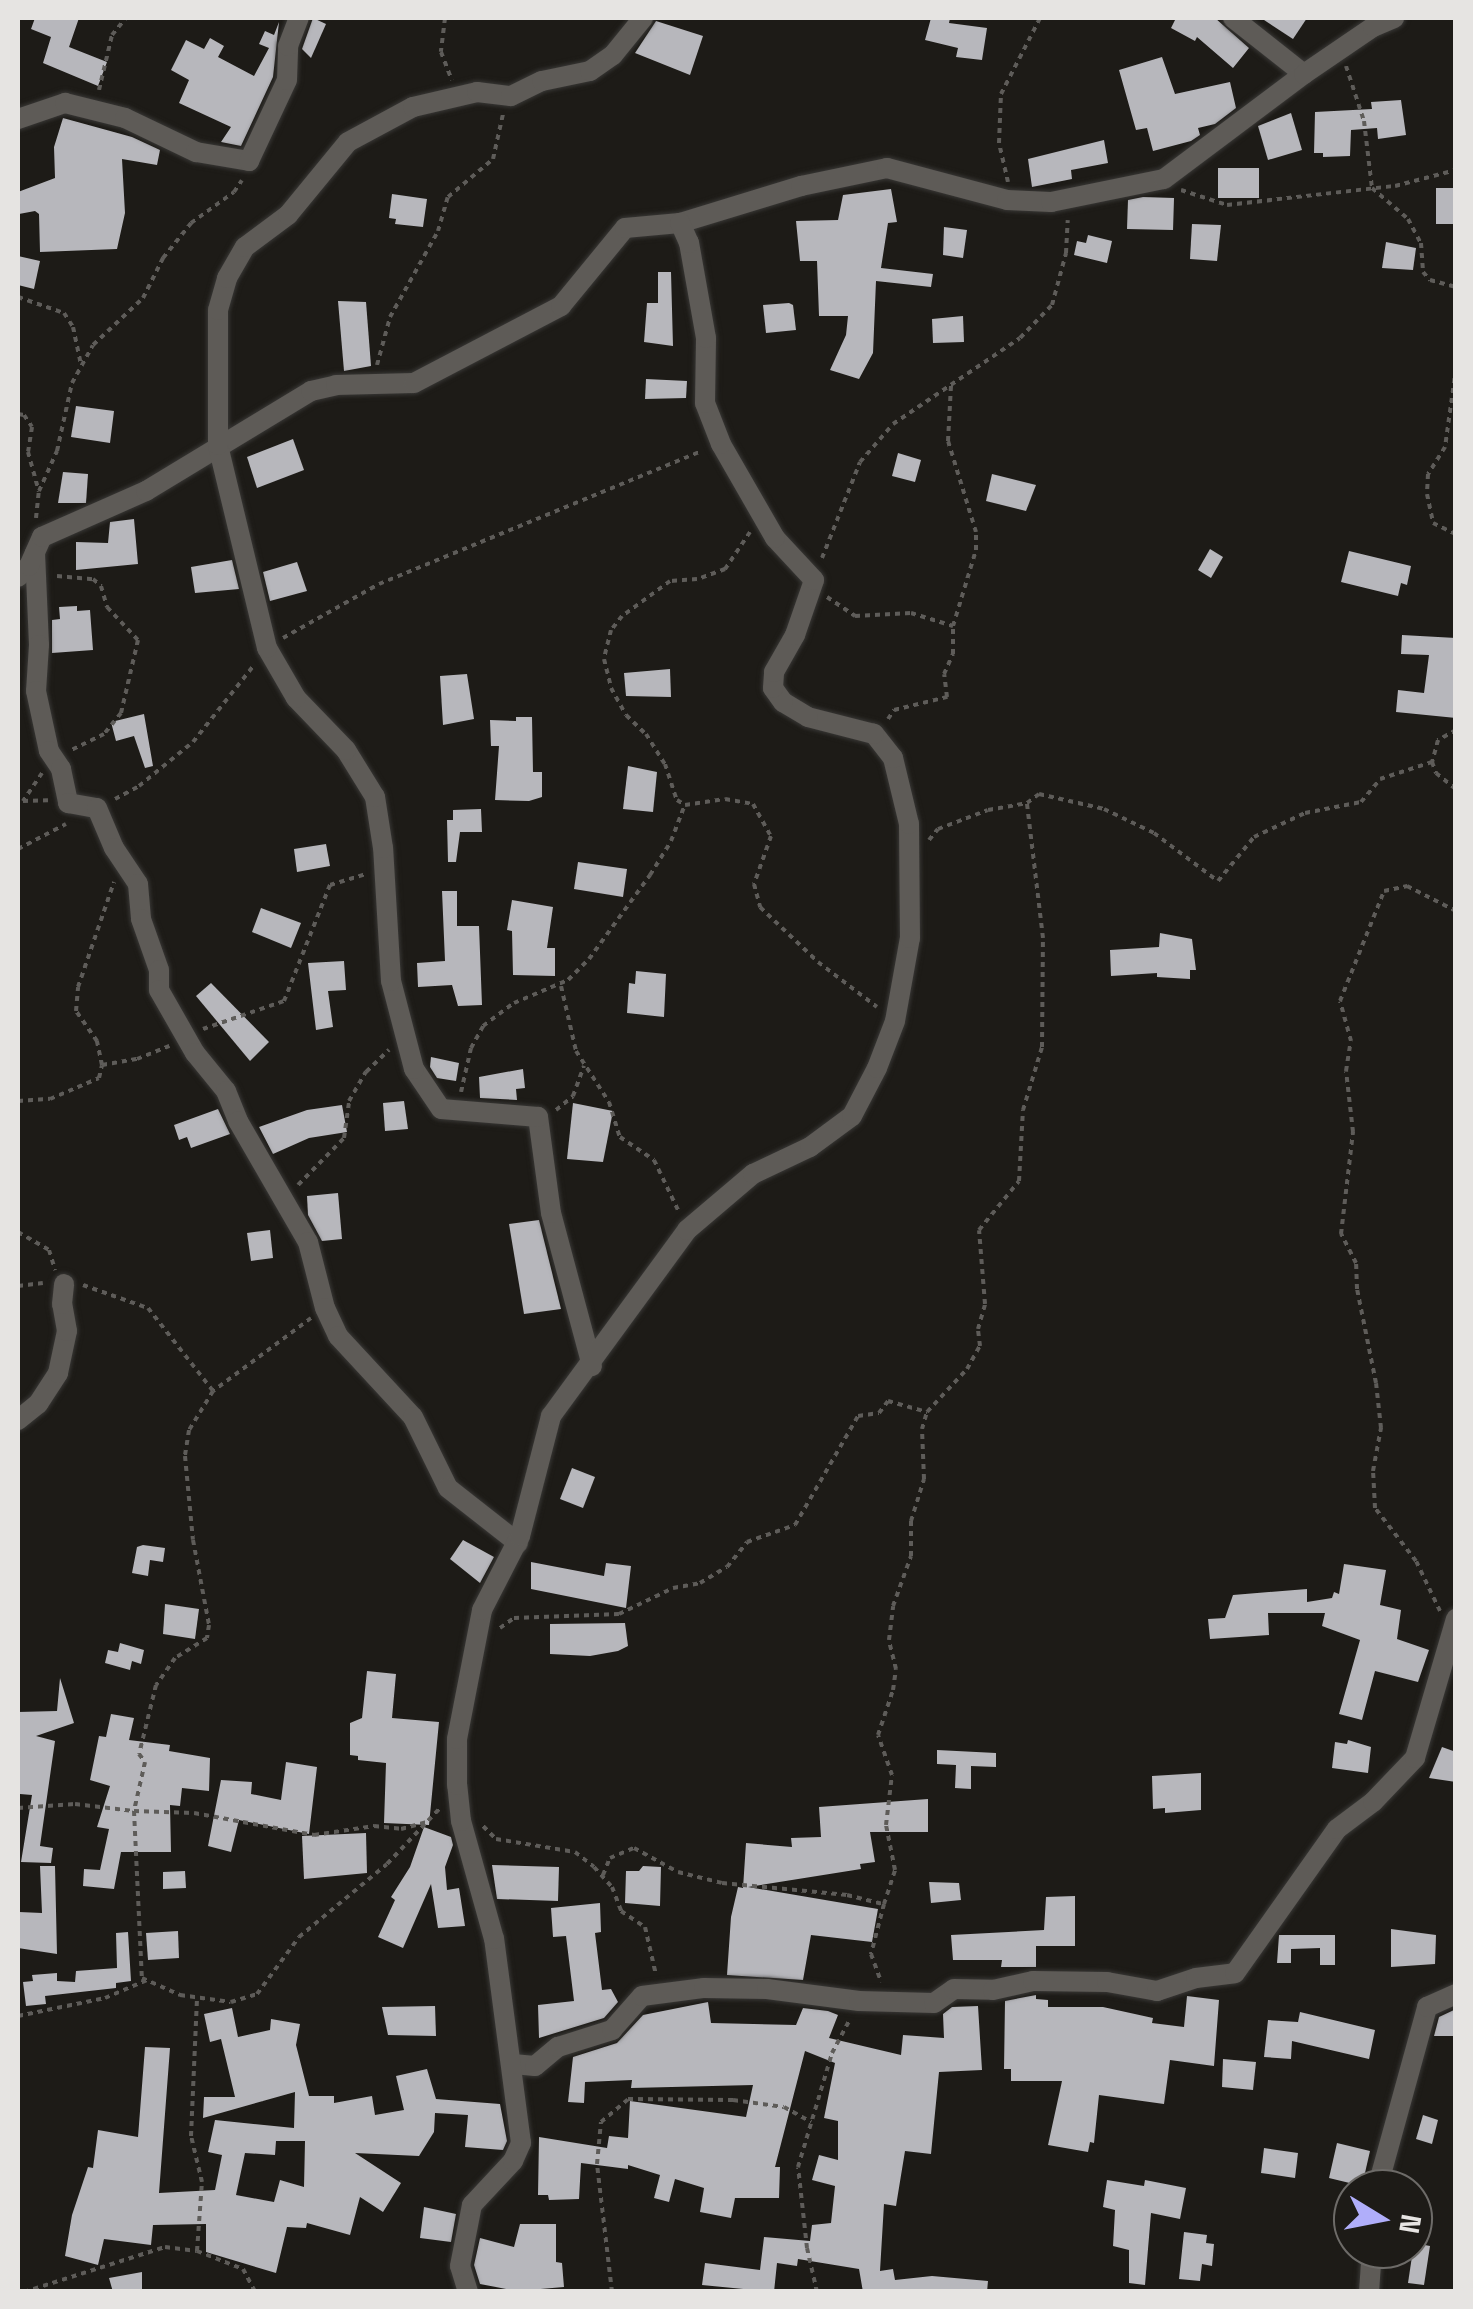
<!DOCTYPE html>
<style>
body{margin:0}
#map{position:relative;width:1473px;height:2309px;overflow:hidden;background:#1d1b17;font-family:"Space Grotesk",sans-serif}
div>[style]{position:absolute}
.building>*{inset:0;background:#b7b7bc}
.path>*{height:4px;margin-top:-2px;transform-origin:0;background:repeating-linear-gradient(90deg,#5e5c59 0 5px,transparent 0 10px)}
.roads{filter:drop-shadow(0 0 2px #383735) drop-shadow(0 0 2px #383735)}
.minor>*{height:20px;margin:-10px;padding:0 10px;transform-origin:10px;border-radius:10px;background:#5e5b57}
span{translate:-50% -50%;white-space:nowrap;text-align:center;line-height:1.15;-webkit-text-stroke:10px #1d1b17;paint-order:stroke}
.frame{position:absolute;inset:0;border:20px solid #e6e4e2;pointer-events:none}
.north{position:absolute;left:1333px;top:2169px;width:100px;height:100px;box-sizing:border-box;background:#1d1b17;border:2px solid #6d6b68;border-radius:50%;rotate:100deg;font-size:28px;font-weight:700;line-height:40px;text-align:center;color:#e6e4e2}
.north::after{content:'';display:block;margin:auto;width:35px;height:45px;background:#b0aefa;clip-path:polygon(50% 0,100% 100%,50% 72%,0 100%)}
</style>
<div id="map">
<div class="building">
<i style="clip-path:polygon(35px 18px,79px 18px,69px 47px,107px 62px,98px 86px,43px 63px,51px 37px,31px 29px)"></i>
<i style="clip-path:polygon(313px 18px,326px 24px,311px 58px,302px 49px)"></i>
<i style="clip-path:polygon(931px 18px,950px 18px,949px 23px,987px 28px,982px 60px,956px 57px,958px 48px,925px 40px)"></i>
<i style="clip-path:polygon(1176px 18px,1215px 18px,1249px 48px,1233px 68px,1197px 37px,1195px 41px,1171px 28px)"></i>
<i style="clip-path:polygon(1261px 18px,1307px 18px,1293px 39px)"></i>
<i style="clip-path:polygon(656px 21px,703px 36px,690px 75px,635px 53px)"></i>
<i style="clip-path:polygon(279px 22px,273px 77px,241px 146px,221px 142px,231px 127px,179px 103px,189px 80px,171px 70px,186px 40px,204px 49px,210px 38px,224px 46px,218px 57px,254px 76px,269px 48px,259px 44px,265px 31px,274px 35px)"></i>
<i style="clip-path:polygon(1162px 57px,1175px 94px,1230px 82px,1236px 108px,1215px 124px,1198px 128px,1200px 135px,1191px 141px,1153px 151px,1147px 128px,1136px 130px,1119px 70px)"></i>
<i style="clip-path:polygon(1401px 100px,1406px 135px,1378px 139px,1377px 128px,1351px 130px,1350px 156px,1323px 157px,1323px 153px,1314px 153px,1315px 112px,1372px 109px,1371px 102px)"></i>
<i style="clip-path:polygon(1291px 113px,1302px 150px,1268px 160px,1258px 126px)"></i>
<i style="clip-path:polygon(63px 118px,132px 137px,160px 150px,157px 165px,122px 159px,125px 213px,117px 249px,40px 252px,39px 214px,35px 211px,19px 214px,18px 192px,55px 178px,54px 147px)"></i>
<i style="clip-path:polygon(1104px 140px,1108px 163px,1071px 170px,1072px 179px,1032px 187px,1028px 159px)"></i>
<i style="clip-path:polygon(1218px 168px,1259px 168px,1259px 198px,1218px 198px)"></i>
<i style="clip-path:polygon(1436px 188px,1456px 188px,1456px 224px,1436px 224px)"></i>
<i style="clip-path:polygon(891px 189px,897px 222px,888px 223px,881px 268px,933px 274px,931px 287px,876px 281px,873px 353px,859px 379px,830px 370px,846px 335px,848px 316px,819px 316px,817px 261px,800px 261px,796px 221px,838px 220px,843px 195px)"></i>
<i style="clip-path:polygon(392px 194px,427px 199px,423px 227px,395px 224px,396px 219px,389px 218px)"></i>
<i style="clip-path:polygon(1143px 197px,1174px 198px,1173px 230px,1127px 229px,1128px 200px)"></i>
<i style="clip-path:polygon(1192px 224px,1221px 225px,1217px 261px,1190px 259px)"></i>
<i style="clip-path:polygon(944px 227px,967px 230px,963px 258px,943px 255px)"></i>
<i style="clip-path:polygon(1088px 235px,1112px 241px,1107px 263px,1074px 255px,1077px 241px,1086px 243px)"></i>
<i style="clip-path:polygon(1386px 242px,1416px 248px,1413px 270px,1382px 268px)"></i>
<i style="clip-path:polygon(18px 256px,40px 261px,34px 289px,18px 285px)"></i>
<i style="clip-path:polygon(658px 272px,671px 272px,673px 346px,644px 342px,647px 303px,658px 303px)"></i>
<i style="clip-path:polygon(338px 301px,366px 302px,371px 366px,344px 371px)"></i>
<i style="clip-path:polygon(789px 303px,793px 305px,796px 330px,766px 333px,763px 305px)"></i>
<i style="clip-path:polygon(963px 316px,964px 342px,933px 343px,932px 319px)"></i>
<i style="clip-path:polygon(646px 379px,687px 381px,686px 398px,645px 399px)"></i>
<i style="clip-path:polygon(76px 406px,114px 411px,110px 443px,71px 437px)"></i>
<i style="clip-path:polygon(293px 439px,304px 470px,257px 488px,247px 457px)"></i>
<i style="clip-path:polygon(898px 453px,921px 460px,915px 482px,892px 476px)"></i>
<i style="clip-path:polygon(63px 472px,88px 474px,86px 503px,58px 503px)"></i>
<i style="clip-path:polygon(992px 474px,1036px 485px,1026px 511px,986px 501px)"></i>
<i style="clip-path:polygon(134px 519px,138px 564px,76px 570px,76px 542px,108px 543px,110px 522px)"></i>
<i style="clip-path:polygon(1210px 549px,1223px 557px,1211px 578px,1198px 570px)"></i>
<i style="clip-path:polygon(1349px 551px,1411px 566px,1407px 585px,1401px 583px,1398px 596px,1341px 582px)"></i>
<i style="clip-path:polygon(232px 560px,239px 589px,195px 593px,191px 567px)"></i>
<i style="clip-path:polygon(297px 562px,307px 591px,270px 601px,263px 572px)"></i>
<i style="clip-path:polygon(77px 606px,77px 611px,90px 610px,93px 650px,52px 653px,52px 620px,60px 619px,59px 607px)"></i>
<i style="clip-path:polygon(1402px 635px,1456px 638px,1456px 718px,1396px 712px,1398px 690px,1424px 693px,1429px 655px,1401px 654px)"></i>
<i style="clip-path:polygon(670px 669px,671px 697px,626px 696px,624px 673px)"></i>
<i style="clip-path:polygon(467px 674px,474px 719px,443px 725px,440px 676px)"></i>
<i style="clip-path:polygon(144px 714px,153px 766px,145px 768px,134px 736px,116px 741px,111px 722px)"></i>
<i style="clip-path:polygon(516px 717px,532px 717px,533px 772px,542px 772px,542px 797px,529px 801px,495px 800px,499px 746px,491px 746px,490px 720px,516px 721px)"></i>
<i style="clip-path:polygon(628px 766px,657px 772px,653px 812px,623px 809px)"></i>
<i style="clip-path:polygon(481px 809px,482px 832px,460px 832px,456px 862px,448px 862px,447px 820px,453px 820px,453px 810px)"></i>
<i style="clip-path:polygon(326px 844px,330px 866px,297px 872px,294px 849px)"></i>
<i style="clip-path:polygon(578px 862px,627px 869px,623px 897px,574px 889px)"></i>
<i style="clip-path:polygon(442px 891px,457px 891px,457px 926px,479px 926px,482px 1005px,458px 1006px,452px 985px,418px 987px,417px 963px,445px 961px)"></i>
<i style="clip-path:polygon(512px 900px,553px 907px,547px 948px,555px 948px,555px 976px,513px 975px,512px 931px,507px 930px)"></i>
<i style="clip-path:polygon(261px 908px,301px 923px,291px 948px,252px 932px)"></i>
<i style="clip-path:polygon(1160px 933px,1192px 939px,1196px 970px,1190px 970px,1190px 979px,1157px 977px,1157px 973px,1111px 976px,1110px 950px,1159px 947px)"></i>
<i style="clip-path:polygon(344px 961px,346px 990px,328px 991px,333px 1027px,316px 1030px,308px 963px)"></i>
<i style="clip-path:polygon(636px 971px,666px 974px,664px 1017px,627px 1013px,629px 983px,635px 984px)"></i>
<i style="clip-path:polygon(211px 983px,269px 1042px,250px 1061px,196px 996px)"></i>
<i style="clip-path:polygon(431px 1057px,459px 1063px,456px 1081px,437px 1078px,430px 1067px)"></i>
<i style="clip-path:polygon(523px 1069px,525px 1088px,516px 1089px,517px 1100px,480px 1098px,479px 1077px)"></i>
<i style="clip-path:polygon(404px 1101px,408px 1129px,385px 1131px,383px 1103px)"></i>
<i style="clip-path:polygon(573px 1103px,613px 1111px,603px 1162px,567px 1159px)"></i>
<i style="clip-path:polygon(342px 1105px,347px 1132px,309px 1138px,273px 1154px,259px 1127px,307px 1110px)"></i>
<i style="clip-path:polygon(218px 1109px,230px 1134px,191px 1148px,187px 1137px,179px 1140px,174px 1125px)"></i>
<i style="clip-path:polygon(338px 1193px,342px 1239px,322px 1241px,308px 1215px,307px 1196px)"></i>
<i style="clip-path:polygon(539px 1220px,561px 1309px,524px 1314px,509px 1224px)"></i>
<i style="clip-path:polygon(270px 1230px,273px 1258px,251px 1261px,247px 1233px)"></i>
<i style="clip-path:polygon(572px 1468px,595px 1477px,583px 1508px,560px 1499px)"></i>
<i style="clip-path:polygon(463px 1540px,494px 1557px,480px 1583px,450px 1559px)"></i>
<i style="clip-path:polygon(143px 1545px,165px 1548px,163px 1562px,150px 1560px,148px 1576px,132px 1573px,137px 1547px)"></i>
<i style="clip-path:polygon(531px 1562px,604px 1576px,606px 1563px,631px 1566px,626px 1608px,531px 1589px)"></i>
<i style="clip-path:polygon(1344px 1564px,1386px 1570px,1380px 1605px,1401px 1610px,1397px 1639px,1429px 1650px,1418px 1682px,1375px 1671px,1362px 1720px,1339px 1714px,1360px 1640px,1322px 1626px,1325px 1613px,1268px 1613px,1269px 1635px,1210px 1639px,1208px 1619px,1225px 1618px,1233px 1595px,1307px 1589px,1307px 1602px,1332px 1598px,1334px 1592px,1339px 1594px)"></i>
<i style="clip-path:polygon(165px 1604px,199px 1609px,195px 1639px,163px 1634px)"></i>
<i style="clip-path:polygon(625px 1623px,628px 1646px,618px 1651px,590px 1656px,550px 1654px,550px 1624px)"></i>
<i style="clip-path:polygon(120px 1643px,144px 1650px,141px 1664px,132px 1661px,130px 1670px,105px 1663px,108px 1650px,118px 1652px)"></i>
<i style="clip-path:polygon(367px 1671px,396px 1674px,392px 1718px,439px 1722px,429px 1825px,384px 1823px,386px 1763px,358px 1760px,358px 1756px,350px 1755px,350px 1723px,362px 1718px)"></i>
<i style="clip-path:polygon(60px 1678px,74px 1723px,36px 1736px,55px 1741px,40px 1846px,53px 1848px,51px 1863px,21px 1862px,32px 1795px,20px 1794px,18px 1712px,57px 1711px)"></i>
<i style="clip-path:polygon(111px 1714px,134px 1718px,129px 1740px,170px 1745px,169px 1751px,210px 1758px,209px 1791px,182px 1788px,180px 1806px,170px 1805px,171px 1852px,121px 1852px,114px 1889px,83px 1886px,84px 1869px,100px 1870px,109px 1829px,97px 1827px,110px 1786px,90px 1780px,99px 1736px,106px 1737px)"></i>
<i style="clip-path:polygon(1348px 1740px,1371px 1747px,1368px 1773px,1332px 1768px,1335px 1742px,1347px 1744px)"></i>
<i style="clip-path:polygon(1442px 1747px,1456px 1752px,1456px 1782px,1429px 1778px)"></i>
<i style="clip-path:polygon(937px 1750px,996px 1753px,996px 1767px,971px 1766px,971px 1789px,955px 1788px,956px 1765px,937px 1764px)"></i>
<i style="clip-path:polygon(286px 1762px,317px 1767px,309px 1834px,239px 1820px,231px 1852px,208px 1846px,221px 1780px,252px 1782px,251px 1794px,281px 1800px)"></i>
<i style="clip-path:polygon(1201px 1773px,1201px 1810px,1165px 1813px,1165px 1808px,1153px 1809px,1152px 1776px)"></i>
<i style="clip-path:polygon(928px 1799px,928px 1832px,870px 1832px,875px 1862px,860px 1864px,861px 1869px,748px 1887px,878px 1909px,872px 1942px,811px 1935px,803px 1980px,727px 1975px,731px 1917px,738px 1887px,743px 1888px,746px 1843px,792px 1847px,791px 1838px,821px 1837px,819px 1807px)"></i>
<i style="clip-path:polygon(424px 1827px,451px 1837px,453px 1845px,445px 1867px,447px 1890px,459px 1888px,465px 1926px,438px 1928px,431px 1884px,403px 1948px,378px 1937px,395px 1900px,391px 1897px,410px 1867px)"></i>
<i style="clip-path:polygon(366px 1833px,367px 1873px,304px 1879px,302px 1836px)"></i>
<i style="clip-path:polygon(492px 1865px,559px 1867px,558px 1901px,497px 1899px)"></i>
<i style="clip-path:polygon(40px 1866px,55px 1866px,57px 1954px,18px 1948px,19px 1912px,42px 1913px)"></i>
<i style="clip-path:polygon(643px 1866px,661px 1867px,660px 1906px,625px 1903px,626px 1871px,639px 1871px)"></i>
<i style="clip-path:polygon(185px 1871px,186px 1888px,163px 1889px,163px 1872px)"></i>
<i style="clip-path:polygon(929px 1882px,959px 1883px,961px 1900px,931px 1903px)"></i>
<i style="clip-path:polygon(1075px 1896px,1075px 1946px,1036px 1946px,1036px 1967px,1001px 1967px,1002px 1960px,953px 1960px,951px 1935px,1044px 1930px,1046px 1897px)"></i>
<i style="clip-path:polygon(600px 1903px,601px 1932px,595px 1933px,602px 1990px,611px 1989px,618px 2002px,604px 2018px,539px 2038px,538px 2005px,574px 2001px,566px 1936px,553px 1937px,551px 1908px)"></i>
<i style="clip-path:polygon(1391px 1929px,1436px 1935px,1435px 1964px,1391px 1967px)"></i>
<i style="clip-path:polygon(178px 1931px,179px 1958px,148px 1960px,146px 1933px)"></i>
<i style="clip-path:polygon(128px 1932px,131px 1981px,116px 1983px,116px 1988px,45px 1996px,46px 2004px,26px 2006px,23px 1982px,33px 1981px,32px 1975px,57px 1973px,57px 1981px,75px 1982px,76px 1971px,117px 1968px,116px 1933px)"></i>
<i style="clip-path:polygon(1279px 1935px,1335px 1935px,1335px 1965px,1320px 1965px,1320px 1948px,1291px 1949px,1291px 1963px,1277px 1963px)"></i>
<i style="clip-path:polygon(1036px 1995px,1036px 1999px,1048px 2000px,1048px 2007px,1103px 2007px,1153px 2018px,1152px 2023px,1184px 2027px,1187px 1996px,1219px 2000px,1214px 2066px,1170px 2060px,1164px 2104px,1099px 2095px,1094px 2143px,1090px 2142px,1088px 2152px,1048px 2145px,1062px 2081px,1011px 2081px,1011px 2069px,1004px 2069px,1005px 2001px)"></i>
<i style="clip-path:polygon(708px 2002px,711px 2023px,796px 2025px,803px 2008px,828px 2011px,838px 2015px,829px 2038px,901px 2055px,903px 2035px,944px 2038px,943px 2014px,952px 2007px,978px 2006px,982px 2070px,939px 2072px,931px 2154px,905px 2151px,896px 2206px,884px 2204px,880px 2271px,893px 2269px,895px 2280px,932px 2276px,988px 2281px,987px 2292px,863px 2292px,859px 2269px,798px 2259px,797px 2266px,777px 2263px,774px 2292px,702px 2285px,705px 2263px,760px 2270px,764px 2237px,810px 2241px,812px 2225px,831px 2223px,835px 2186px,812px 2180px,819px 2155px,838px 2160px,838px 2121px,824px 2118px,835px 2063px,805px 2051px,775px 2167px,780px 2167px,779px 2198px,735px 2198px,731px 2218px,700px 2212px,704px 2188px,675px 2179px,669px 2202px,654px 2198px,660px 2175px,628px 2165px,628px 2169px,581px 2163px,579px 2199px,549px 2200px,548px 2195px,538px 2195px,539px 2137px,607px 2148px,609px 2136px,628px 2138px,630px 2101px,746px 2117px,753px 2085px,631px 2088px,632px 2080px,585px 2082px,584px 2103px,568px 2102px,573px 2057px,617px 2043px,643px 2015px)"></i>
<i style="clip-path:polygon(435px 2006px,436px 2036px,388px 2035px,382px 2007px)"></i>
<i style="clip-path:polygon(evenodd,232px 2008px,238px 2037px,270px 2030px,271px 2019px,300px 2024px,296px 2045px,309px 2096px,334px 2096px,334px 2103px,372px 2096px,375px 2115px,404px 2110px,396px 2076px,427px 2069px,436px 2099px,500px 2104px,507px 2141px,503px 2150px,465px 2147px,468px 2115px,435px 2113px,434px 2132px,419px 2156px,355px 2153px,401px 2183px,383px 2212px,360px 2197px,350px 2235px,307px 2223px,306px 2228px,287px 2227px,276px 2273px,206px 2252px,206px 2224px,153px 2225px,151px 2245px,104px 2239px,98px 2265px,65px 2256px,72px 2215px,88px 2167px,93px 2168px,98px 2130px,138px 2137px,145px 2047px,170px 2048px,159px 2193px,215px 2190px,222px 2155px,208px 2152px,215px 2120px,294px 2128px,295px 2092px,203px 2118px,204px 2097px,235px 2097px,221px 2039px,210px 2042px,204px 2014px,232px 2008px,276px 2141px,305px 2141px,304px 2187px,280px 2180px,274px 2202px,236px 2195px,245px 2153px,275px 2155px,276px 2141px)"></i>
<i style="clip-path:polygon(1456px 2009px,1456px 2036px,1434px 2036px,1439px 2017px)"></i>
<i style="clip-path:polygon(1300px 2012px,1375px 2030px,1369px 2059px,1292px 2041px,1291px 2059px,1264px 2057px,1268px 2020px,1298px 2022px)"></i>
<i style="clip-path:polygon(1223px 2059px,1256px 2062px,1253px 2090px,1222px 2087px)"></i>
<i style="clip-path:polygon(1423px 2115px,1438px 2120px,1432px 2144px,1416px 2139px)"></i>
<i style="clip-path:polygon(1337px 2143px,1370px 2151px,1362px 2186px,1329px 2178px)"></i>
<i style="clip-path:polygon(1264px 2148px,1298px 2153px,1295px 2178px,1261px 2173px)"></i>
<i style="clip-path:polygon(1107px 2180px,1144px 2186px,1145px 2180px,1186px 2188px,1180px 2219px,1151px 2213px,1145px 2285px,1129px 2283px,1129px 2250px,1113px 2246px,1115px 2210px,1103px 2207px)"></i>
<i style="clip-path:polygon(424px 2207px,456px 2214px,451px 2242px,420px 2238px)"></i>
<i style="clip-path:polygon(520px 2224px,556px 2224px,556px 2262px,562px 2263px,564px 2287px,517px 2291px,480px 2284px,474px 2265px,480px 2238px,514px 2247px)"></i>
<i style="clip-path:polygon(1184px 2232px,1207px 2235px,1206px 2243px,1214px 2244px,1212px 2266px,1202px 2264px,1200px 2281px,1179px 2279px)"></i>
<i style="clip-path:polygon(1414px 2243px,1430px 2246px,1424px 2285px,1408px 2283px)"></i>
<i style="clip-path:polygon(142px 2272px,142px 2292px,113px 2292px,109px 2278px)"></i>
</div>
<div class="path">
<i style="left:445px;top:18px;width:34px;rotate:97deg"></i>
<i style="left:441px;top:52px;width:30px;rotate:69deg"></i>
<i style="left:1346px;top:66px;width:58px;rotate:71.9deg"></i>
<i style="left:1364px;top:121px;width:67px;rotate:83.2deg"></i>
<i style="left:1372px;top:188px;width:48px;rotate:40.7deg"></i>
<i style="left:1408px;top:219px;width:27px;rotate:62deg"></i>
<i style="left:1421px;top:243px;width:29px;rotate:86deg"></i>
<i style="left:1423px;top:272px;width:11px;rotate:49deg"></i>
<i style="left:1430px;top:280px;width:27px;rotate:15deg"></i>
<i style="left:99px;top:90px;width:57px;rotate:-76.7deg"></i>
<i style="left:112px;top:35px;width:22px;rotate:-51deg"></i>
<i style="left:1008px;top:182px;width:40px;rotate:-103deg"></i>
<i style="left:999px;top:143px;width:49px;rotate:-87.7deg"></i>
<i style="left:1001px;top:94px;width:85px;rotate:-62.8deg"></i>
<i style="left:1181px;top:190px;width:48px;rotate:18.1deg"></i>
<i style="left:1227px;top:205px;width:169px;rotate:-6.5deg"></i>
<i style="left:1395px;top:186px;width:63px;rotate:-14.7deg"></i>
<i style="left:18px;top:297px;width:49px;rotate:19.2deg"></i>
<i style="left:64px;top:313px;width:17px;rotate:57deg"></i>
<i style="left:73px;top:327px;width:39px;rotate:78deg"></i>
<i style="left:377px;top:365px;width:50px;rotate:-74.8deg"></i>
<i style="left:390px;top:317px;width:98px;rotate:-60.8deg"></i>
<i style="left:438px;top:231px;width:35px;rotate:-74deg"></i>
<i style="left:448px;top:197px;width:59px;rotate:-40.2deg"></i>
<i style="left:493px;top:159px;width:46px;rotate:-77.5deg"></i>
<i style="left:1456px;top:368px;width:80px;rotate:97.9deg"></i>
<i style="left:1445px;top:447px;width:32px;rotate:122deg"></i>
<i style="left:1428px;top:474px;width:20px;rotate:93deg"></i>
<i style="left:1427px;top:494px;width:30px;rotate:78deg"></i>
<i style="left:1433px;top:523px;width:25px;rotate:26deg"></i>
<i style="left:18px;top:414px;width:6px;rotate:9deg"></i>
<i style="left:24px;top:415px;width:14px;rotate:56deg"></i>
<i style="left:32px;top:427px;width:25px;rotate:99deg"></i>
<i style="left:28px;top:452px;width:41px;rotate:74.6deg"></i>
<i style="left:36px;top:518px;width:27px;rotate:-84deg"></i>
<i style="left:39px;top:491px;width:44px;rotate:-65.8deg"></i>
<i style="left:57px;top:451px;width:70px;rotate:-77.6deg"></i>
<i style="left:72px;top:383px;width:43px;rotate:-61.1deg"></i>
<i style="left:93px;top:345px;width:69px;rotate:-43.2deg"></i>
<i style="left:143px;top:298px;width:45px;rotate:-63.4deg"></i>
<i style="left:163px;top:258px;width:45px;rotate:-51.3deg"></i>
<i style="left:191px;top:223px;width:53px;rotate:-35.8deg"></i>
<i style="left:234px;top:192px;width:14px;rotate:-56deg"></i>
<i style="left:750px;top:532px;width:45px;rotate:124deg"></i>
<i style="left:725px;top:569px;width:30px;rotate:160deg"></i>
<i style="left:697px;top:579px;width:27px;rotate:176deg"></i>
<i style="left:670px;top:581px;width:59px;rotate:143.9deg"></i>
<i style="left:622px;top:616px;width:18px;rotate:128deg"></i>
<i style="left:611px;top:630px;width:30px;rotate:104deg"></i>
<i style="left:604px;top:659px;width:30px;rotate:76deg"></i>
<i style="left:611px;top:688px;width:31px;rotate:61deg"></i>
<i style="left:626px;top:715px;width:28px;rotate:44deg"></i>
<i style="left:646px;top:734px;width:36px;rotate:58deg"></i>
<i style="left:665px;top:764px;width:38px;rotate:72deg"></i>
<i style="left:677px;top:800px;width:9px;rotate:32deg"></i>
<i style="left:685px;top:805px;width:40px;rotate:-8.5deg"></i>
<i style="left:725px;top:799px;width:28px;rotate:10deg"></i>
<i style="left:753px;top:804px;width:37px;rotate:61deg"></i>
<i style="left:771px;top:836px;width:51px;rotate:109.5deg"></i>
<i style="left:754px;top:884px;width:24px;rotate:75deg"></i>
<i style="left:760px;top:907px;width:80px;rotate:43.5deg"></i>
<i style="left:818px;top:962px;width:74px;rotate:37.3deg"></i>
<i style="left:822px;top:558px;width:103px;rotate:-68.4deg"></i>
<i style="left:860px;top:462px;width:50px;rotate:-49deg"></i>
<i style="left:893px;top:424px;width:153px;rotate:-34.1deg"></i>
<i style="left:1020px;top:338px;width:46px;rotate:-45.9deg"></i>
<i style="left:1052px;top:305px;width:54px;rotate:-74.9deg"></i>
<i style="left:1066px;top:253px;width:33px;rotate:-87deg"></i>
<i style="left:57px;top:576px;width:36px;rotate:5deg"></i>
<i style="left:93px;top:579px;width:11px;rotate:41deg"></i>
<i style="left:101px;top:586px;width:22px;rotate:74deg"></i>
<i style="left:107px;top:607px;width:45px;rotate:46.8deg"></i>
<i style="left:138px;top:640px;width:75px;rotate:103.1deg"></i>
<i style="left:121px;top:713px;width:27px;rotate:129deg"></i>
<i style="left:104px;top:734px;width:37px;rotate:154deg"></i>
<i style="left:827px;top:597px;width:34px;rotate:34deg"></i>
<i style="left:855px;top:616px;width:56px;rotate:-3.1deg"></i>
<i style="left:911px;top:613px;width:44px;rotate:17.2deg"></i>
<i style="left:283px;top:638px;width:110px;rotate:-29.4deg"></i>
<i style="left:379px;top:584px;width:349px;rotate:-22.4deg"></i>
<i style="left:888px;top:719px;width:11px;rotate:-56deg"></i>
<i style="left:894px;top:710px;width:55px;rotate:-13.8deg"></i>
<i style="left:947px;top:697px;width:23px;rotate:-97deg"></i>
<i style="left:944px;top:674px;width:22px;rotate:-66deg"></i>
<i style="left:953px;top:654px;width:28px;rotate:-90deg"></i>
<i style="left:953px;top:626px;width:79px;rotate:-73.2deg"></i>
<i style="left:976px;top:550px;width:18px;rotate:-90deg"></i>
<i style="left:976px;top:532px;width:95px;rotate:-107.1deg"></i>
<i style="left:948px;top:441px;width:56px;rotate:-86.9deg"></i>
<i style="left:1456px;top:730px;width:21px;rotate:151deg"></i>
<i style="left:1438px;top:740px;width:23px;rotate:105deg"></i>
<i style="left:1432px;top:762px;width:12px;rotate:70deg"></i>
<i style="left:1436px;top:773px;width:26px;rotate:39deg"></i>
<i style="left:42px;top:773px;width:34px;rotate:124deg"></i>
<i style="left:23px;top:801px;width:25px;rotate:-2deg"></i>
<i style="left:115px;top:799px;width:27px;rotate:-28deg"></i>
<i style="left:139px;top:786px;width:70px;rotate:-39.2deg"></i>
<i style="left:193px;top:742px;width:98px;rotate:-51.6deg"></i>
<i style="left:929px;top:840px;width:14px;rotate:-51deg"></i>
<i style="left:938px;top:829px;width:53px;rotate:-20.8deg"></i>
<i style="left:988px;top:810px;width:40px;rotate:-10deg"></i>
<i style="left:1027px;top:803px;width:15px;rotate:-37deg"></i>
<i style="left:1039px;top:794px;width:67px;rotate:13deg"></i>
<i style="left:1104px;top:809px;width:55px;rotate:25.6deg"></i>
<i style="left:1154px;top:833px;width:80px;rotate:36.9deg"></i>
<i style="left:1218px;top:881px;width:57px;rotate:-50.7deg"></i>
<i style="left:1254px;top:837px;width:56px;rotate:-25.2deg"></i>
<i style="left:1305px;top:813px;width:57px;rotate:-11.1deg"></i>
<i style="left:1361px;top:802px;width:30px;rotate:-50deg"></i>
<i style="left:1380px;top:779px;width:55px;rotate:-18.1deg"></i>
<i style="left:18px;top:849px;width:54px;rotate:-27.5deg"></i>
<i style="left:561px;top:986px;width:67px;rotate:77deg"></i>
<i style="left:576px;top:1051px;width:61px;rotate:57.1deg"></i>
<i style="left:609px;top:1102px;width:37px;rotate:73deg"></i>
<i style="left:620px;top:1137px;width:41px;rotate:34.1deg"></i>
<i style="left:654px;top:1160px;width:58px;rotate:64.3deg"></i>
<i style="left:203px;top:1029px;width:86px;rotate:-19.1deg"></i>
<i style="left:284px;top:1001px;width:125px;rotate:-68.4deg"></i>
<i style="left:330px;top:885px;width:39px;rotate:-17deg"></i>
<i style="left:102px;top:1065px;width:36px;rotate:-10deg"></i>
<i style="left:137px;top:1059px;width:35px;rotate:-22deg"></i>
<i style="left:461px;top:1092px;width:45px;rotate:-77.2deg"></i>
<i style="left:471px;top:1048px;width:25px;rotate:-61deg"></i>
<i style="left:483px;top:1026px;width:39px;rotate:-37deg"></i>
<i style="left:514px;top:1003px;width:59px;rotate:-23.1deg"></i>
<i style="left:568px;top:980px;width:30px;rotate:-45deg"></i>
<i style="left:589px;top:959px;width:104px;rotate:-54deg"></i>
<i style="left:650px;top:875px;width:40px;rotate:-58deg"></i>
<i style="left:671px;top:841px;width:39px;rotate:-69deg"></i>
<i style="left:18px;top:1101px;width:32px;rotate:-4deg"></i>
<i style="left:50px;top:1099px;width:53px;rotate:-23.2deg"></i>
<i style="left:99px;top:1078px;width:13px;rotate:-77deg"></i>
<i style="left:102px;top:1065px;width:25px;rotate:-102deg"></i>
<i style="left:97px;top:1041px;width:37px;rotate:-125deg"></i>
<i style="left:76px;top:1011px;width:24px;rotate:-85deg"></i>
<i style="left:78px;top:987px;width:111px;rotate:-71.1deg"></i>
<i style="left:556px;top:1110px;width:22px;rotate:-39deg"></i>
<i style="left:573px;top:1096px;width:32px;rotate:-70deg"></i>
<i style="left:298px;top:1185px;width:66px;rotate:-45.6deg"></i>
<i style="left:344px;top:1138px;width:37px;rotate:-82deg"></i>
<i style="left:349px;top:1101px;width:34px;rotate:-60deg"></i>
<i style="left:366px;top:1072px;width:32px;rotate:-44deg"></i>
<i style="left:18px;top:1232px;width:36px;rotate:30deg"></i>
<i style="left:49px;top:1250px;width:21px;rotate:73deg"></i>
<i style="left:83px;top:1285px;width:69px;rotate:19.5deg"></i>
<i style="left:148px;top:1308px;width:105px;rotate:51.9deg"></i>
<i style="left:18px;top:1286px;width:25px;rotate:-7deg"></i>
<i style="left:311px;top:1318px;width:122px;rotate:143.3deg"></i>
<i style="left:213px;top:1391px;width:46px;rotate:121.6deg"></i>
<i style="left:189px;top:1430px;width:26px;rotate:99deg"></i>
<i style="left:185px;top:1456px;width:84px;rotate:84.6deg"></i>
<i style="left:193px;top:1540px;width:86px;rotate:79.3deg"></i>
<i style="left:209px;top:1625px;width:13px;rotate:99deg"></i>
<i style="left:207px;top:1638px;width:38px;rotate:148deg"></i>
<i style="left:175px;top:1658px;width:33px;rotate:125deg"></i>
<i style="left:156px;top:1685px;width:71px;rotate:103.8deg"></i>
<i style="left:139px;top:1754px;width:10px;rotate:53deg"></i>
<i style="left:145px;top:1762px;width:50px;rotate:102.7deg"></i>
<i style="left:134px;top:1811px;width:60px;rotate:1.9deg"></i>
<i style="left:194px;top:1813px;width:122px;rotate:10.4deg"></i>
<i style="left:314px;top:1835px;width:61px;rotate:-8.5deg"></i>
<i style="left:374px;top:1826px;width:27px;rotate:6deg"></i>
<i style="left:401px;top:1829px;width:27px;rotate:-15deg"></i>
<i style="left:1440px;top:1611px;width:55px;rotate:-115.6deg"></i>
<i style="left:1416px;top:1561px;width:67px;rotate:-127.7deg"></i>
<i style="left:1375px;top:1508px;width:37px;rotate:-93deg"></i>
<i style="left:1373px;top:1471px;width:44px;rotate:-79.5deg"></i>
<i style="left:1381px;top:1428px;width:45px;rotate:-96.3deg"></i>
<i style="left:1376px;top:1383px;width:96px;rotate:-101.4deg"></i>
<i style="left:1357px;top:1289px;width:26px;rotate:-92deg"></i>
<i style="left:1356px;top:1263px;width:33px;rotate:-117deg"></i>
<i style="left:1341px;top:1234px;width:103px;rotate:-83.3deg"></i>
<i style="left:1353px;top:1132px;width:61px;rotate:-96.5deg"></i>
<i style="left:1346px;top:1071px;width:30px;rotate:-81deg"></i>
<i style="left:1351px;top:1041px;width:41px;rotate:-105.4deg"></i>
<i style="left:1340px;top:1001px;width:118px;rotate:-68.2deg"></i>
<i style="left:1384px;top:891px;width:24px;rotate:-12deg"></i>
<i style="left:1407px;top:886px;width:55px;rotate:27deg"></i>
<i style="left:500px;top:1628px;width:17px;rotate:-36deg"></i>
<i style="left:514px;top:1618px;width:105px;rotate:-2.2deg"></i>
<i style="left:619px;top:1614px;width:60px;rotate:-25.7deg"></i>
<i style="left:673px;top:1588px;width:27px;rotate:-10deg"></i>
<i style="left:700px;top:1583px;width:31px;rotate:-31deg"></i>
<i style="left:727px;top:1567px;width:32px;rotate:-51deg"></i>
<i style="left:747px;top:1542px;width:51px;rotate:-19.5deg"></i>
<i style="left:795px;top:1525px;width:126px;rotate:-60deg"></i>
<i style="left:858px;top:1416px;width:21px;rotate:-8deg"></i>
<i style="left:879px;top:1413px;width:15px;rotate:-53deg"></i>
<i style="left:888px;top:1401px;width:41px;rotate:15.8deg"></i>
<i style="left:18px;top:1808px;width:57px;rotate:-4deg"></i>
<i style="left:75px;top:1804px;width:59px;rotate:6.8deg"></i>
<i style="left:134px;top:1811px;width:167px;rotate:87.3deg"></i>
<i style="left:142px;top:1978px;width:42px;rotate:24.1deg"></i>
<i style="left:180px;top:1995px;width:51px;rotate:7.8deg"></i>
<i style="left:231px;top:2002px;width:27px;rotate:-17deg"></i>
<i style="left:257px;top:1994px;width:71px;rotate:-53.6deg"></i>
<i style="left:299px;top:1937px;width:114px;rotate:-39.7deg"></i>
<i style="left:387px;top:1864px;width:79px;rotate:-46.5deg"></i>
<i style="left:483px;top:1826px;width:18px;rotate:45deg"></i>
<i style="left:496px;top:1839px;width:80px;rotate:9.3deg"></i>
<i style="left:575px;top:1852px;width:24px;rotate:38deg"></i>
<i style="left:594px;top:1867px;width:27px;rotate:48deg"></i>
<i style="left:612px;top:1887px;width:26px;rotate:69deg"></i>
<i style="left:621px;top:1911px;width:29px;rotate:34deg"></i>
<i style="left:645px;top:1927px;width:49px;rotate:77.1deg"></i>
<i style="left:603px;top:1875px;width:18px;rotate:-68deg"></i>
<i style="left:610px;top:1858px;width:26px;rotate:-23deg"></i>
<i style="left:634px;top:1848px;width:50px;rotate:28.6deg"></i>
<i style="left:678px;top:1872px;width:45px;rotate:14deg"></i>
<i style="left:722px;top:1883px;width:126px;rotate:5.5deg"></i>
<i style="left:847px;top:1895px;width:38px;rotate:14deg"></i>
<i style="left:884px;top:1904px;width:52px;rotate:104.6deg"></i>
<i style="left:871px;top:1954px;width:30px;rotate:70deg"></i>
<i style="left:884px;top:1904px;width:36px;rotate:-72deg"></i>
<i style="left:895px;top:1870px;width:46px;rotate:-101.3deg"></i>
<i style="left:886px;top:1825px;width:50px;rotate:-83.2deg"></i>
<i style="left:892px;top:1775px;width:42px;rotate:-109.3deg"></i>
<i style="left:878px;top:1735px;width:47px;rotate:-71.6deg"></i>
<i style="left:893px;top:1690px;width:21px;rotate:-82deg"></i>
<i style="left:896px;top:1669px;width:30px;rotate:-104deg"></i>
<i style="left:889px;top:1640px;width:34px;rotate:-83deg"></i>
<i style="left:893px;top:1606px;width:53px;rotate:-70.2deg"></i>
<i style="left:911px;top:1556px;width:35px;rotate:-90deg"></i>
<i style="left:911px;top:1521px;width:44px;rotate:-72.8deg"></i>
<i style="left:924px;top:1479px;width:50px;rotate:-92.3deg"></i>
<i style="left:922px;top:1429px;width:18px;rotate:-74deg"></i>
<i style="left:927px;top:1412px;width:59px;rotate:-47.1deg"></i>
<i style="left:967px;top:1369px;width:26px;rotate:-61deg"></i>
<i style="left:980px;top:1346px;width:17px;rotate:-97deg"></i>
<i style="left:978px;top:1329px;width:26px;rotate:-74deg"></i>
<i style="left:985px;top:1304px;width:74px;rotate:-94.6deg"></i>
<i style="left:979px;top:1230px;width:63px;rotate:-50.8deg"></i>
<i style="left:1019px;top:1181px;width:71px;rotate:-86.8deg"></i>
<i style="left:1023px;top:1110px;width:66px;rotate:-73.2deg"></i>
<i style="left:1042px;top:1047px;width:109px;rotate:-89.5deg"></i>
<i style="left:1043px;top:938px;width:136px;rotate:-96.8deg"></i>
<i style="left:18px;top:2016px;width:89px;rotate:-11.7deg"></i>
<i style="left:105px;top:1998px;width:46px;rotate:-23.2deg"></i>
<i style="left:197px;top:2251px;width:69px;rotate:-85.9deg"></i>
<i style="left:202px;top:2182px;width:47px;rotate:-103.4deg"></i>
<i style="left:191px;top:2136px;width:139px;rotate:-87.5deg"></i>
<i style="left:24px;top:2292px;width:148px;rotate:-17.7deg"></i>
<i style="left:165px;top:2247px;width:32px;rotate:7deg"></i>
<i style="left:197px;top:2251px;width:49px;rotate:21.4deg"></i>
<i style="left:243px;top:2269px;width:26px;rotate:62deg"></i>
<i style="left:612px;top:2292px;width:129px;rotate:-96.7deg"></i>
<i style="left:597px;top:2164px;width:42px;rotate:-84.6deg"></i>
<i style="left:601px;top:2122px;width:35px;rotate:-40deg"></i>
<i style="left:628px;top:2099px;width:105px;rotate:0.5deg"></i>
<i style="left:733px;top:2100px;width:51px;rotate:7.8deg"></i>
<i style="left:784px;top:2107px;width:31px;rotate:29deg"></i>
<i style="left:817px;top:2292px;width:45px;rotate:-102.8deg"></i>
<i style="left:807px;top:2248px;width:81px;rotate:-96.3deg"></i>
<i style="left:798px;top:2167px;width:119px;rotate:-73.4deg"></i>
<i style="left:832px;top:2053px;width:38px;rotate:-62deg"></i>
</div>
<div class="roads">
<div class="minor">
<i style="left:1233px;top:18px;width:90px;rotate:38.3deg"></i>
<i style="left:18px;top:119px;width:50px;rotate:-18.8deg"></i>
<i style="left:65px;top:103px;width:62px;rotate:14deg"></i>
<i style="left:125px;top:118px;width:79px;rotate:25.6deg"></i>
<i style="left:196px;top:152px;width:54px;rotate:9.6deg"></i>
<i style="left:249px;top:161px;width:89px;rotate:-64.9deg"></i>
<i style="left:287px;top:80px;width:34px;rotate:-88deg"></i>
<i style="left:288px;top:46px;width:30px;rotate:-69deg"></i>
<i style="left:35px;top:553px;width:92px;rotate:87.5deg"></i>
<i style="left:39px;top:645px;width:46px;rotate:93.7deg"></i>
<i style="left:36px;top:691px;width:61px;rotate:77.8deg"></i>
<i style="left:49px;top:751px;width:22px;rotate:56deg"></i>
<i style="left:61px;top:769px;width:35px;rotate:78deg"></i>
<i style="left:68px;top:803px;width:29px;rotate:10deg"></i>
<i style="left:97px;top:808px;width:43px;rotate:67deg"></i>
<i style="left:114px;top:848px;width:43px;rotate:56.3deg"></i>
<i style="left:138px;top:884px;width:35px;rotate:85deg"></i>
<i style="left:141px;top:919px;width:54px;rotate:70.6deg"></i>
<i style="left:159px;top:970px;width:20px;rotate:90deg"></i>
<i style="left:159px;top:990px;width:73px;rotate:60.3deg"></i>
<i style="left:195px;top:1053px;width:49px;rotate:50.8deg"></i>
<i style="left:226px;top:1091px;width:32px;rotate:68deg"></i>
<i style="left:238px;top:1121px;width:140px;rotate:60deg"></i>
<i style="left:308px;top:1242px;width:68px;rotate:75.6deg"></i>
<i style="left:325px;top:1308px;width:31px;rotate:65deg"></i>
<i style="left:338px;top:1336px;width:110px;rotate:47.2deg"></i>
<i style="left:413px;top:1417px;width:79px;rotate:63.8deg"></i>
<i style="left:448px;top:1488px;width:89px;rotate:38.2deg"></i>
<i style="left:18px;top:577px;width:16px;rotate:-45deg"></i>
<i style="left:29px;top:566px;width:32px;rotate:-66deg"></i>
<i style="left:42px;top:537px;width:114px;rotate:-23.9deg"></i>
<i style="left:146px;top:491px;width:193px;rotate:-31.2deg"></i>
<i style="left:311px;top:391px;width:26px;rotate:-13deg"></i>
<i style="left:336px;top:385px;width:78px;rotate:-1.5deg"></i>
<i style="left:414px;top:383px;width:166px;rotate:-27.6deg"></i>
<i style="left:561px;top:306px;width:101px;rotate:-50.6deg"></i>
<i style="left:625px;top:228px;width:55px;rotate:-5.2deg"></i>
<i style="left:680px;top:223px;width:127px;rotate:-17deg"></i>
<i style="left:801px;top:186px;width:88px;rotate:-11.8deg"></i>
<i style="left:887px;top:168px;width:124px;rotate:14.9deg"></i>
<i style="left:1007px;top:200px;width:44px;rotate:2.6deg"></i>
<i style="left:1051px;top:202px;width:115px;rotate:-11.5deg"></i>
<i style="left:1164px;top:179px;width:175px;rotate:-36.9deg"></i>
<i style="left:1304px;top:74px;width:83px;rotate:-34.3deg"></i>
<i style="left:1373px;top:27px;width:23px;rotate:-23deg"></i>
<i style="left:592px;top:1366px;width:158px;rotate:-105deg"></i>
<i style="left:551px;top:1213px;width:97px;rotate:-97.7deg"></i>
<i style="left:538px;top:1117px;width:97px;rotate:-175.3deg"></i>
<i style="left:441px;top:1109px;width:48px;rotate:-124deg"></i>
<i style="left:414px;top:1069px;width:91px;rotate:-104.6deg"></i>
<i style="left:391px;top:981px;width:133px;rotate:-93.4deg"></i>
<i style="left:383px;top:848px;width:52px;rotate:-98.9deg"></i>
<i style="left:375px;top:797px;width:55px;rotate:-121.7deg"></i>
<i style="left:346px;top:750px;width:72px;rotate:-133.9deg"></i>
<i style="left:296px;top:698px;width:58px;rotate:-120.1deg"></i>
<i style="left:267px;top:648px;width:209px;rotate:-103.6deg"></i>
<i style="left:218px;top:445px;width:135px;rotate:-90deg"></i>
<i style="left:218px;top:310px;width:33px;rotate:-74deg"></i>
<i style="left:227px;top:278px;width:36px;rotate:-60deg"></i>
<i style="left:245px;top:247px;width:54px;rotate:-36.7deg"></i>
<i style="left:288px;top:215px;width:94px;rotate:-50.6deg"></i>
<i style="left:348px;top:142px;width:74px;rotate:-28.3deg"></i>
<i style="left:413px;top:107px;width:66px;rotate:-13.2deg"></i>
<i style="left:477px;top:92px;width:34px;rotate:7deg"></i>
<i style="left:511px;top:96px;width:34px;rotate:-26deg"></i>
<i style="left:542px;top:81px;width:49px;rotate:-11.8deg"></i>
<i style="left:590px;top:71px;width:28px;rotate:-35deg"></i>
<i style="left:613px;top:55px;width:48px;rotate:-51deg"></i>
<i style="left:18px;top:1420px;width:26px;rotate:-39deg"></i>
<i style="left:38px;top:1404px;width:37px;rotate:-57deg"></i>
<i style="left:58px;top:1373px;width:43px;rotate:-77.9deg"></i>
<i style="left:67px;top:1331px;width:27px;rotate:-100deg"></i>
<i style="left:62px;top:1304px;width:20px;rotate:-84deg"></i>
<i style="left:513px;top:2064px;width:22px;rotate:5deg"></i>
<i style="left:535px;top:2066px;width:30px;rotate:-40deg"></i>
<i style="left:558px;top:2047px;width:57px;rotate:-17.5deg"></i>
<i style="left:612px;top:2030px;width:45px;rotate:-48.6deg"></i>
<i style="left:642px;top:1996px;width:63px;rotate:-7.4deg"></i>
<i style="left:704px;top:1988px;width:63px;rotate:0.9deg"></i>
<i style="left:767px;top:1989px;width:93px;rotate:7.4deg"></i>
<i style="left:859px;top:2001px;width:75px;rotate:1.5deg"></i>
<i style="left:934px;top:2003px;width:24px;rotate:-35deg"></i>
<i style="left:954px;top:1989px;width:39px;rotate:1deg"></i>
<i style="left:993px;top:1990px;width:41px;rotate:-12.7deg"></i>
<i style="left:1033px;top:1981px;width:74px;rotate:0.8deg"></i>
<i style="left:1107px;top:1982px;width:51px;rotate:10.2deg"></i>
<i style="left:1157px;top:1991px;width:41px;rotate:-18.4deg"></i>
<i style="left:1196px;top:1978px;width:39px;rotate:-7deg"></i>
<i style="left:1235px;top:1973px;width:176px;rotate:-54.7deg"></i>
<i style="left:1337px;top:1829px;width:45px;rotate:-36.9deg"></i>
<i style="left:1373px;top:1802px;width:61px;rotate:-46.3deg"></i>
<i style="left:1415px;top:1758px;width:145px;rotate:-73.6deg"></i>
<i style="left:1377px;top:2189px;width:189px;rotate:-74.6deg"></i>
<i style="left:1427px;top:2007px;width:32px;rotate:-24deg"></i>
<i style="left:468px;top:2292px;width:27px;rotate:-107deg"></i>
<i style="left:460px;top:2266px;width:62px;rotate:-78.9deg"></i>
<i style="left:472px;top:2205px;width:60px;rotate:-47deg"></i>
<i style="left:513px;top:2161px;width:20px;rotate:-66deg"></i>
<i style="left:521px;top:2143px;width:206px;rotate:-97.5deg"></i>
<i style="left:494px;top:1939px;width:123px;rotate:-105.6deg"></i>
<i style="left:461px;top:1821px;width:36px;rotate:-96deg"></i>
<i style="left:457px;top:1785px;width:46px;rotate:-90deg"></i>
<i style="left:457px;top:1739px;width:131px;rotate:-79deg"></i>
<i style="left:482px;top:1610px;width:83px;rotate:-62.8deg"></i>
<i style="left:520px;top:1536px;width:124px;rotate:-75.5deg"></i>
<i style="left:551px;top:1416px;width:230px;rotate:-53.8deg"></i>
<i style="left:687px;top:1230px;width:87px;rotate:-40.3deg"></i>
<i style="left:753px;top:1174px;width:63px;rotate:-25.3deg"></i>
<i style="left:810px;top:1147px;width:52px;rotate:-36.4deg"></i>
<i style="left:852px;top:1116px;width:54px;rotate:-62.5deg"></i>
<i style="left:877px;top:1068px;width:50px;rotate:-69deg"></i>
<i style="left:895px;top:1021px;width:84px;rotate:-79.8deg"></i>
<i style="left:910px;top:938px;width:114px;rotate:-90.5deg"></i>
<i style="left:909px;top:824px;width:68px;rotate:-103.6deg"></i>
<i style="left:893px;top:758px;width:31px;rotate:-128deg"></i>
<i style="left:874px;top:734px;width:68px;rotate:-165.6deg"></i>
<i style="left:808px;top:717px;width:29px;rotate:-149deg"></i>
<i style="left:783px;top:702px;width:17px;rotate:-126deg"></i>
<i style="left:773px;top:688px;width:16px;rotate:-86deg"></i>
<i style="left:774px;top:672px;width:43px;rotate:-60.4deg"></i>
<i style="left:795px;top:635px;width:58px;rotate:-70.9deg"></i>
<i style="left:814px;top:580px;width:57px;rotate:-132.9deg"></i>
<i style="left:775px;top:538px;width:108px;rotate:-119.9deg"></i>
<i style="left:721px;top:444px;width:44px;rotate:-111.3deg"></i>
<i style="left:705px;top:403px;width:65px;rotate:-89.1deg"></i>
<i style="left:706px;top:338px;width:97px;rotate:-100.1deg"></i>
<i style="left:689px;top:243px;width:22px;rotate:-114deg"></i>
<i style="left:1369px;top:2292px;width:43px;rotate:-86deg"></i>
</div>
</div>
<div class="frame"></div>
<div class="north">N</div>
</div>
